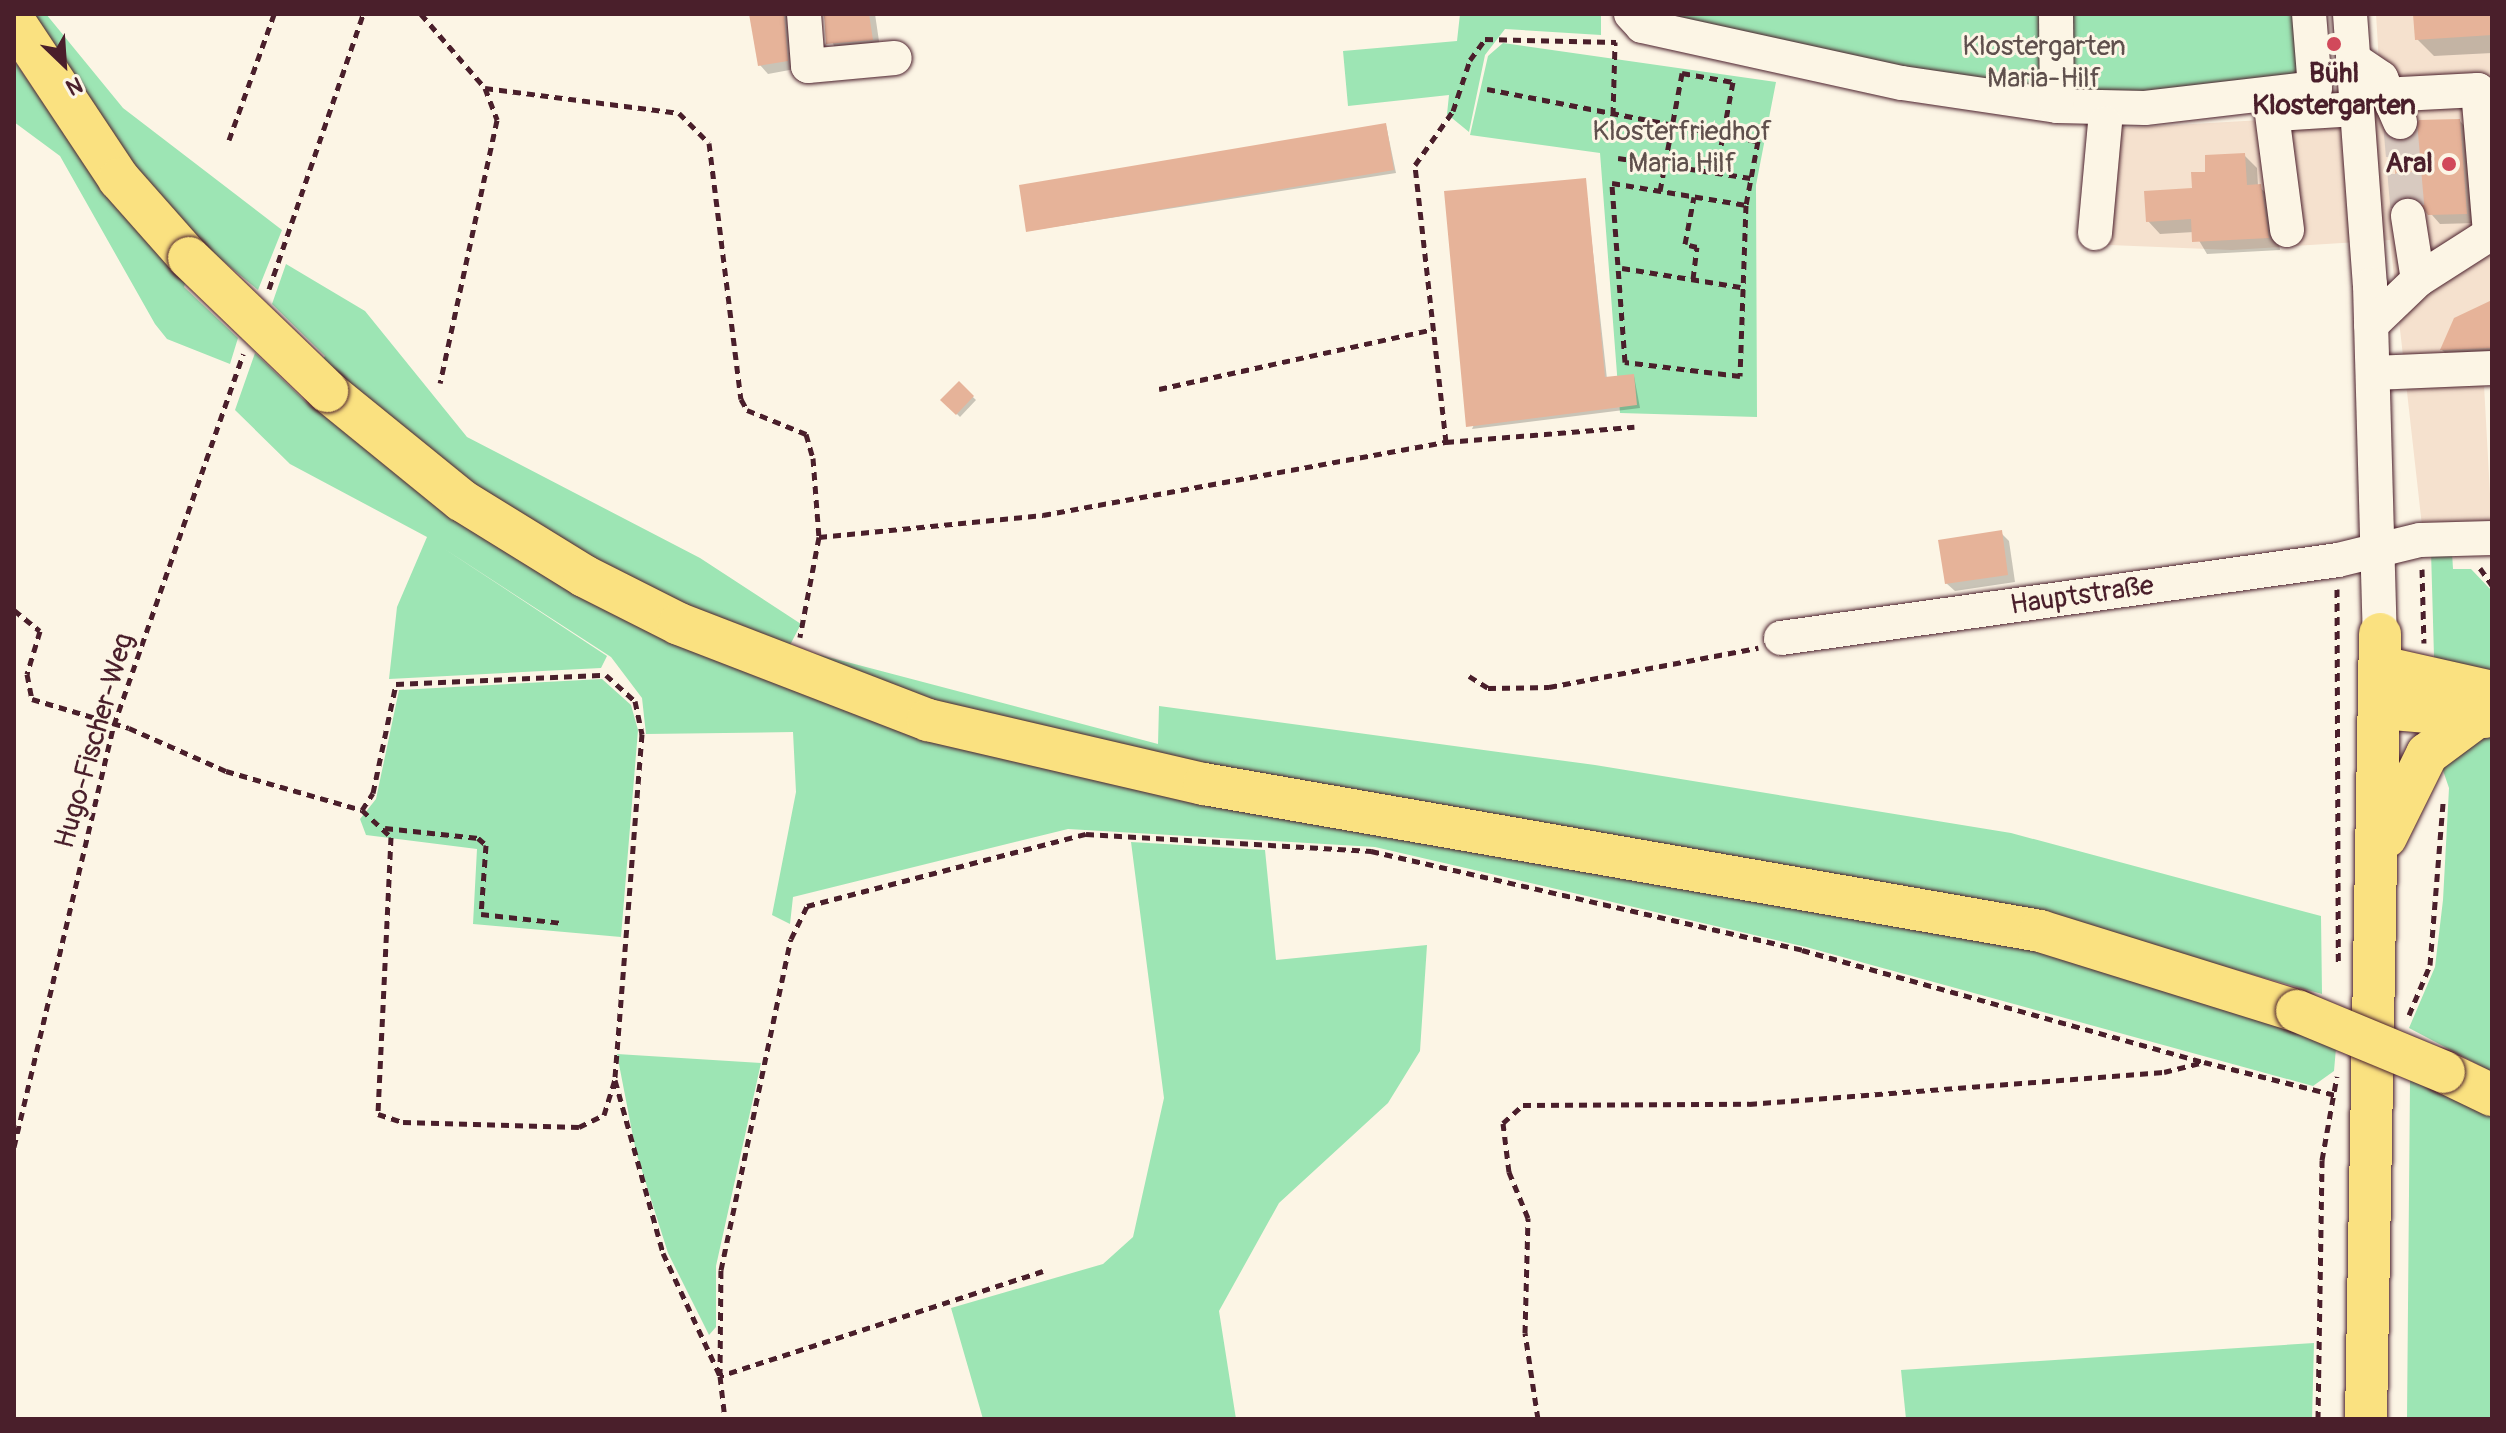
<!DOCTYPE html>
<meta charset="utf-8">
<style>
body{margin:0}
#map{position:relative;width:2506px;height:1433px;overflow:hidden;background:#fcf5e5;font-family:Pangolin,sans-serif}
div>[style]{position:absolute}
.built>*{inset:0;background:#f5e1ce}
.green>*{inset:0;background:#9de5b4}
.shadow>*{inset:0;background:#0003}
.building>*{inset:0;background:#e6b399}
.minor-tunnel>*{height:34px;margin-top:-17px;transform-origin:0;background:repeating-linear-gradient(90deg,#d8cac0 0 34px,transparent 0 51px)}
.path>*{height:5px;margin-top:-2.5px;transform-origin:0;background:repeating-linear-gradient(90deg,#4a1f2b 0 8px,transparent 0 14px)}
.roads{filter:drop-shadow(0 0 2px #4a1f2b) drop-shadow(0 0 2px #4a1f2b)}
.minor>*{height:34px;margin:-17px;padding:0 17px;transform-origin:17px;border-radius:17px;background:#fcf5e5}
.major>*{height:42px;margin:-21px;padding:0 21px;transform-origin:21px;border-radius:21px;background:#fae180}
.bridges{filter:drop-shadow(0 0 2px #4a1f2b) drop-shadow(0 0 2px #4a1f2b)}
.major-bridge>*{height:42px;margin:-21px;padding:0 21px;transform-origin:21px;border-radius:21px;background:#fae180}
.dots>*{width:22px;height:22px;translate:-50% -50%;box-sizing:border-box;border:4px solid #fcf5e5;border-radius:50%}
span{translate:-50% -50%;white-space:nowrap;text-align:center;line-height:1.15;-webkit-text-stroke:6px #fcf5e5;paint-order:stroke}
.park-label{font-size:28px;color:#5f504d}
.poi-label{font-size:28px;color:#4a1f2b;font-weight:700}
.right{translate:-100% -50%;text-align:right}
.street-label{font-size:28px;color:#4a1f2b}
.frame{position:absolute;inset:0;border:16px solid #4a1f2b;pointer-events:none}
.north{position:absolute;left:24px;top:24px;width:80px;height:80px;-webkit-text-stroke:6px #fcf5e5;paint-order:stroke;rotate:155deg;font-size:22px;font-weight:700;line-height:32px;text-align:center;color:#4a1f2b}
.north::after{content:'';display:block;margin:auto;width:28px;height:36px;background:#4a1f2b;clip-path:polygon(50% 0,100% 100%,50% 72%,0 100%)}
</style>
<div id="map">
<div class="built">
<i style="clip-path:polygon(2376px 14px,2492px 14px,2492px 384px,2484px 385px,2492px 530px,2422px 526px,2390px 240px,2232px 250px,2085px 244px,2088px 130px,2382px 113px)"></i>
</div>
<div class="green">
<i style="clip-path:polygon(23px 14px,46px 14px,123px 108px,282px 230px,258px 290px,171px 218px)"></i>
<i style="clip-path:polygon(1460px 14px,1601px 14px,1601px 35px,1505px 29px,1485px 55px,1469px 132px,1447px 114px,1449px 95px,1348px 106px,1343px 51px,1457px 41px)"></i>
<i style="clip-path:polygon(1621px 14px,2318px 14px,2326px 99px,2131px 115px)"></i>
<i style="clip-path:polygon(1503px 43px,1776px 82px,1756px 185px,1757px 417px,1620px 413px,1600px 153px,1470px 135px,1488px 56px)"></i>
<i style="clip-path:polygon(14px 60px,69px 141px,186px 280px,184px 287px,238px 338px,230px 364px,167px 339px,155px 324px,60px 156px,14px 122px)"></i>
<i style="clip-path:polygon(286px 264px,365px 311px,467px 437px,700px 558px,801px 624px,790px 645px,672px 603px,490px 501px,320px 363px,325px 356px,272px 304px)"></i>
<i style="clip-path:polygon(255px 353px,310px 406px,740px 668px,844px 710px,954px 745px,1821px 903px,2119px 968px,2336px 1048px,2334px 1071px,2313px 1086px,1806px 947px,1375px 847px,1068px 829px,793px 897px,790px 924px,772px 915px,796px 792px,793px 732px,646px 734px,642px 698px,611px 657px,443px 548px,607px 656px,601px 668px,389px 679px,397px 607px,427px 537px,290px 464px,235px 410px)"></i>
<i style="clip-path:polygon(2431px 551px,2452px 552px,2453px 569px,2471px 569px,2492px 591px,2492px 674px,2434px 657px)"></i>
<i style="clip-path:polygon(809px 652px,1158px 744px,1159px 706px,1595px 765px,2011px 833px,2321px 916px,2322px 994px,2058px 920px,1220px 771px,903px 694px)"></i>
<i style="clip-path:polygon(602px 679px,631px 705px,638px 730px,621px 937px,473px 924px,477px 849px,366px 835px,360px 819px,376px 799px,399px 690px)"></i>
<i style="clip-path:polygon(2492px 731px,2492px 1072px,2409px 1028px,2435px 967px,2443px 900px,2449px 788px,2438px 756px)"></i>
<i style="clip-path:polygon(1131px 842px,1265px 850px,1276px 960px,1427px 945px,1420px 1051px,1388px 1103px,1279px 1203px,1219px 1311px,1236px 1419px,983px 1419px,951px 1308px,1103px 1264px,1133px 1237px,1164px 1098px)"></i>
<i style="clip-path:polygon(617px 1054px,761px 1063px,716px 1266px,716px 1327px,709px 1335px,668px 1253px,636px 1152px)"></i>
<i style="clip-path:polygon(2410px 1080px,2442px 1095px,2444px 1089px,2492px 1117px,2492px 1419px,2407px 1419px)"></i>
<i style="clip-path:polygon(2314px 1343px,2312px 1419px,1906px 1419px,1901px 1370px)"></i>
</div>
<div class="shadow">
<i style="clip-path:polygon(751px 14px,792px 14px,795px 69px,768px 74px,760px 65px)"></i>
<i style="clip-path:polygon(823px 14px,875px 14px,880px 48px,836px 52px)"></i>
<i style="clip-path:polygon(2415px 14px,2492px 14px,2492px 53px,2434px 56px,2417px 39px)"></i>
<i style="clip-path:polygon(2460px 121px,2469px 131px,2476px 223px,2440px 224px,2425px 207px,2409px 208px,2399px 199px,2410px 142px)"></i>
<i style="clip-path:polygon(1386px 125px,1396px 173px,1028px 231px)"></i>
<i style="clip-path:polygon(2244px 155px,2257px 168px,2258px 186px,2273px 199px,2280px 250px,2207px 254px,2194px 232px,2160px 234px,2148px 221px)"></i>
<i style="clip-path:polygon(1585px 180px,1607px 379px,1634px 376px,1640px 408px,1472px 429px)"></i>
<i style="clip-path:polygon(2492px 304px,2492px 365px,2459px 366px,2442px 350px,2456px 319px)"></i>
<i style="clip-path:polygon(959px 384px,976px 400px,960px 417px,943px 400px)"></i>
<i style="clip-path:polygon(2001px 533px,2009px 541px,2015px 582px,1955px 591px,1946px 583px)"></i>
</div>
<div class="building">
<i style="clip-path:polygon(749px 14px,784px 14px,788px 61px,758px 66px)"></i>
<i style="clip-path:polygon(824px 14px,869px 14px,873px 40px,826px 44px)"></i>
<i style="clip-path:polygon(2413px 14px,2492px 14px,2492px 35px,2415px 40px)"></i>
<i style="clip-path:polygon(2460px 119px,2467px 214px,2428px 215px,2416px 198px,2397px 199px,2393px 140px,2409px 140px,2419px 120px)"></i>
<i style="clip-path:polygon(1386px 123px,1394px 170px,1026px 232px,1019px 185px)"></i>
<i style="clip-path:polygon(2245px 153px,2247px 185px,2261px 184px,2269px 238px,2192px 242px,2191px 219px,2146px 222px,2144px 191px,2192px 188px,2191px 172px,2205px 172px,2205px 155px)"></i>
<i style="clip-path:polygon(1586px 178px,1605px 377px,1634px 374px,1637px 405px,1466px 427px,1444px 191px)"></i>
<i style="clip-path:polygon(2492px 300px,2492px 348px,2440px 350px,2454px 318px)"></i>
<i style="clip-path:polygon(959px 381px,974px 396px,956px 415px,940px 400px)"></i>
<i style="clip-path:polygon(2002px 530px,2008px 575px,1945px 584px,1938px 540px)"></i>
</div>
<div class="minor-tunnel">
<i style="left:2400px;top:122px;width:94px;rotate:85.1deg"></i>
</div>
<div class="path">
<i style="left:421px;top:14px;width:98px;rotate:49.1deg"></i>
<i style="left:485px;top:88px;width:34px;rotate:69deg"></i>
<i style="left:497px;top:120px;width:269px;rotate:102.2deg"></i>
<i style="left:485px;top:88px;width:196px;rotate:7.3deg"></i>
<i style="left:679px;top:113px;width:42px;rotate:45deg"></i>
<i style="left:709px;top:143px;width:258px;rotate:82.9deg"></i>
<i style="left:741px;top:399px;width:13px;rotate:61deg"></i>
<i style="left:747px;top:410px;width:64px;rotate:22.1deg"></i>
<i style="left:806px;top:434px;width:25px;rotate:74deg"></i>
<i style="left:813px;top:458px;width:79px;rotate:85.7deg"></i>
<i style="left:819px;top:537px;width:102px;rotate:100.8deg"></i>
<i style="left:1487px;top:89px;width:276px;rotate:10.9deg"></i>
<i style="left:1758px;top:141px;width:65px;rotate:100.6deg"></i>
<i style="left:1746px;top:205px;width:171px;rotate:92deg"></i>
<i style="left:1740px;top:376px;width:116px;rotate:-173.1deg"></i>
<i style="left:1625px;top:362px;width:179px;rotate:-94.2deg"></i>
<i style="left:1612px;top:183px;width:136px;rotate:9.3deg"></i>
<i style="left:1613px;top:115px;width:73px;rotate:-88.4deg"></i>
<i style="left:229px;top:140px;width:134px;rotate:-70.3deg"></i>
<i style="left:1618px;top:158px;width:134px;rotate:8.6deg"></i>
<i style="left:1660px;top:191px;width:120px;rotate:-79.4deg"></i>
<i style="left:1682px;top:73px;width:52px;rotate:10deg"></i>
<i style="left:1733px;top:82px;width:93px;rotate:100.6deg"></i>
<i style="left:1622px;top:268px;width:120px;rotate:9.1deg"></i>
<i style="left:1693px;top:279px;width:32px;rotate:-83deg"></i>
<i style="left:1697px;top:247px;width:12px;rotate:-166deg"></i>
<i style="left:1685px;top:244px;width:48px;rotate:-79.2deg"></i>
<i style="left:269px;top:289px;width:291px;rotate:-71.1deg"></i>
<i style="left:1159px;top:389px;width:281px;rotate:-12.3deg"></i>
<i style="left:1446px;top:442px;width:279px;rotate:-96.4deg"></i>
<i style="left:1415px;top:165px;width:66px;rotate:-54.9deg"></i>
<i style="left:1453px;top:111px;width:54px;rotate:-71.6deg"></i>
<i style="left:1470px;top:60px;width:26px;rotate:-54deg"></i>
<i style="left:1485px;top:39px;width:131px;rotate:1.3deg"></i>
<i style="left:819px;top:537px;width:225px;rotate:-5.6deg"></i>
<i style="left:1043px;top:515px;width:410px;rotate:-10.3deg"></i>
<i style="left:1446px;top:442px;width:189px;rotate:-4.6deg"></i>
<i style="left:2480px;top:568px;width:21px;rotate:55deg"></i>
<i style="left:2422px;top:569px;width:74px;rotate:88.5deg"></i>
<i style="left:2337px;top:589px;width:374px;rotate:89.8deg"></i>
<i style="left:14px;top:610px;width:33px;rotate:39deg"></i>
<i style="left:40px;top:631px;width:45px;rotate:106.8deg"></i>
<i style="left:27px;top:674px;width:25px;rotate:79deg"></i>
<i style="left:32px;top:699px;width:101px;rotate:16.6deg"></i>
<i style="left:129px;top:728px;width:106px;rotate:23.9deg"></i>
<i style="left:226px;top:771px;width:141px;rotate:16deg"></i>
<i style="left:362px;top:810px;width:40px;rotate:43deg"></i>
<i style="left:391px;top:837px;width:277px;rotate:92.7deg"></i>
<i style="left:378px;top:1114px;width:26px;rotate:18deg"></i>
<i style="left:403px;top:1122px;width:176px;rotate:1.6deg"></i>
<i style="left:579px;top:1127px;width:28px;rotate:-26deg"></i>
<i style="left:604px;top:1115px;width:37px;rotate:-73deg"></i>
<i style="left:1469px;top:676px;width:22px;rotate:32deg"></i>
<i style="left:1488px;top:688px;width:61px;rotate:-0.9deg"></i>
<i style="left:1549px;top:687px;width:213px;rotate:-10.6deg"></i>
<i style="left:362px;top:810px;width:20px;rotate:-57deg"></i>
<i style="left:373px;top:793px;width:111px;rotate:-78.1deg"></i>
<i style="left:396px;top:684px;width:210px;rotate:-2.5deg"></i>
<i style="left:606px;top:675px;width:39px;rotate:42deg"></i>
<i style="left:635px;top:701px;width:34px;rotate:78deg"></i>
<i style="left:642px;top:734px;width:347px;rotate:94.5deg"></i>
<i style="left:615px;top:1080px;width:180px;rotate:74.5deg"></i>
<i style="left:663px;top:1253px;width:136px;rotate:65.1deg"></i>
<i style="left:720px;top:1376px;width:43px;rotate:83.4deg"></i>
<i style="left:385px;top:828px;width:94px;rotate:6.1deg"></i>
<i style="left:478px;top:838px;width:11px;rotate:41deg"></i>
<i style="left:486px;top:845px;width:69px;rotate:94.1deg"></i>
<i style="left:481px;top:914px;width:81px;rotate:6.3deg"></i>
<i style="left:2409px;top:1015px;width:54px;rotate:-67.2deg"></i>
<i style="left:2430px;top:965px;width:164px;rotate:-85.4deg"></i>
<i style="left:14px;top:1147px;width:434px;rotate:-76.7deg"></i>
<i style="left:114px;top:725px;width:393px;rotate:-70.8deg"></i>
<i style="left:1043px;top:1271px;width:340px;rotate:162deg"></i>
<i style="left:720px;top:1376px;width:106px;rotate:-89.5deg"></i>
<i style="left:721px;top:1270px;width:338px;rotate:-78.1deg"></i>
<i style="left:791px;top:939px;width:37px;rotate:-64deg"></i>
<i style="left:807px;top:906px;width:288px;rotate:-14.5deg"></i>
<i style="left:1086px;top:834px;width:286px;rotate:3.4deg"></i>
<i style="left:1371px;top:851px;width:442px;rotate:12.9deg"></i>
<i style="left:1802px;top:950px;width:417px;rotate:15.6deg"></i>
<i style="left:1538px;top:1419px;width:87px;rotate:-98.6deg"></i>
<i style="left:1525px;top:1333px;width:115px;rotate:-88.5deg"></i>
<i style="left:1528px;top:1218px;width:50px;rotate:-112.4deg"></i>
<i style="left:1509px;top:1172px;width:49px;rotate:-97deg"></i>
<i style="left:1503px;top:1123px;width:27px;rotate:-42deg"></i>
<i style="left:1523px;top:1105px;width:226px;rotate:-0.3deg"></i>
<i style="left:1749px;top:1104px;width:416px;rotate:-4.4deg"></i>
<i style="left:2164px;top:1072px;width:41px;rotate:-14deg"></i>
<i style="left:2204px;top:1062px;width:139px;rotate:14.1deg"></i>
<i style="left:2318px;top:1419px;width:259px;rotate:-89.1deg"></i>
<i style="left:2322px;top:1160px;width:85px;rotate:-79.9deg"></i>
</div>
<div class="roads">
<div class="minor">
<i style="left:804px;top:14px;width:52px;rotate:85.6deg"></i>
<i style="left:808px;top:66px;width:87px;rotate:-5.3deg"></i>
<i style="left:1631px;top:14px;width:16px;rotate:47deg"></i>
<i style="left:1642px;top:26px;width:266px;rotate:12.4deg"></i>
<i style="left:1902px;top:83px;width:157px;rotate:8.4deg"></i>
<i style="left:2057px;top:106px;width:88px;rotate:1.3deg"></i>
<i style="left:2145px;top:108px;width:171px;rotate:-6.7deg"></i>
<i style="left:2315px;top:88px;width:74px;rotate:-94.6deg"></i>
<i style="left:2056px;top:14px;width:92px;rotate:89.4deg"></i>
<i style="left:2350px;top:14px;width:272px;rotate:85.8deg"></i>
<i style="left:2370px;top:285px;width:349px;rotate:88.4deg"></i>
<i style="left:2353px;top:59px;width:34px;rotate:34deg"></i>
<i style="left:2381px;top:78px;width:48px;rotate:66.6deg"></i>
<i style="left:2401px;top:94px;width:77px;rotate:-3deg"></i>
<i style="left:2478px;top:90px;width:144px;rotate:85.2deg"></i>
<i style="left:2490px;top:234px;width:85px;rotate:147.4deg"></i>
<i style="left:2272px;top:114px;width:117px;rotate:82.6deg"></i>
<i style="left:2276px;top:114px;width:80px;rotate:-3.6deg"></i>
<i style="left:2095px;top:233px;width:110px;rotate:-84.8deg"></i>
<i style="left:2371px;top:325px;width:65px;rotate:-43.8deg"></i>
<i style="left:2418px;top:280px;width:65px;rotate:-98.9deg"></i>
<i style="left:2373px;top:373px;width:119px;rotate:-2.4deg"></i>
<i style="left:1781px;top:638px;width:562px;rotate:-7.97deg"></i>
<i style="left:2338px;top:560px;width:84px;rotate:-13.7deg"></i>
<i style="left:2420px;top:540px;width:72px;rotate:-1.6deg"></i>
</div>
<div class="major">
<i style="left:14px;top:21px;width:190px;rotate:56.4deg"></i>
<i style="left:119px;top:179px;width:106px;rotate:48.5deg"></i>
<i style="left:327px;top:391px;width:173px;rotate:39.1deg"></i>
<i style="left:461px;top:500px;width:145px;rotate:31.7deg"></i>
<i style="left:584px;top:576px;width:106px;rotate:26.8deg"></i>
<i style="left:679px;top:624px;width:267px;rotate:21.1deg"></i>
<i style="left:928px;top:720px;width:283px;rotate:13.1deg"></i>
<i style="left:1204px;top:784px;width:849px;rotate:9.97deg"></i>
<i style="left:2040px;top:931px;width:269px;rotate:17.3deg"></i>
<i style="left:2381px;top:667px;width:114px;rotate:12.7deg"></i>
<i style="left:2382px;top:708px;width:103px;rotate:5deg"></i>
<i style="left:2386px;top:837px;width:93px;rotate:-63.7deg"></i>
<i style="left:2427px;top:754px;width:62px;rotate:-36.5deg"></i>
<i style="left:2444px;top:1072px;width:53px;rotate:25.6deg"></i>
<i style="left:2366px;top:1419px;width:785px;rotate:-88.98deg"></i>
</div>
</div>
<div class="bridges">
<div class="major-bridge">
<i style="left:189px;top:258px;width:192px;rotate:43.9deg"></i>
<i style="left:2297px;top:1011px;width:159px;rotate:22.5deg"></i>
</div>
</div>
<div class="dots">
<i style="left:2334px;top:44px;background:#d1495b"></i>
<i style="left:2449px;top:164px;background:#d1495b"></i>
</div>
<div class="park-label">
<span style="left:2044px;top:63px">Klostergarten<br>Maria-Hilf</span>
<span style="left:1682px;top:148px">Klosterfriedhof<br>Maria Hilf</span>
</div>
<div class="poi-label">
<span style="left:2334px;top:90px">Bühl<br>Klostergarten</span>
<span class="right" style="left:2433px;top:164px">Aral</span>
</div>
<div class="street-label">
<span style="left:2082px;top:596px;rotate:-8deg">Hauptstraße</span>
<span style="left:95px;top:741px;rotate:-74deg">Hugo-Fischer-Weg</span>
</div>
<div class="frame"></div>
<div class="north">N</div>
</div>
